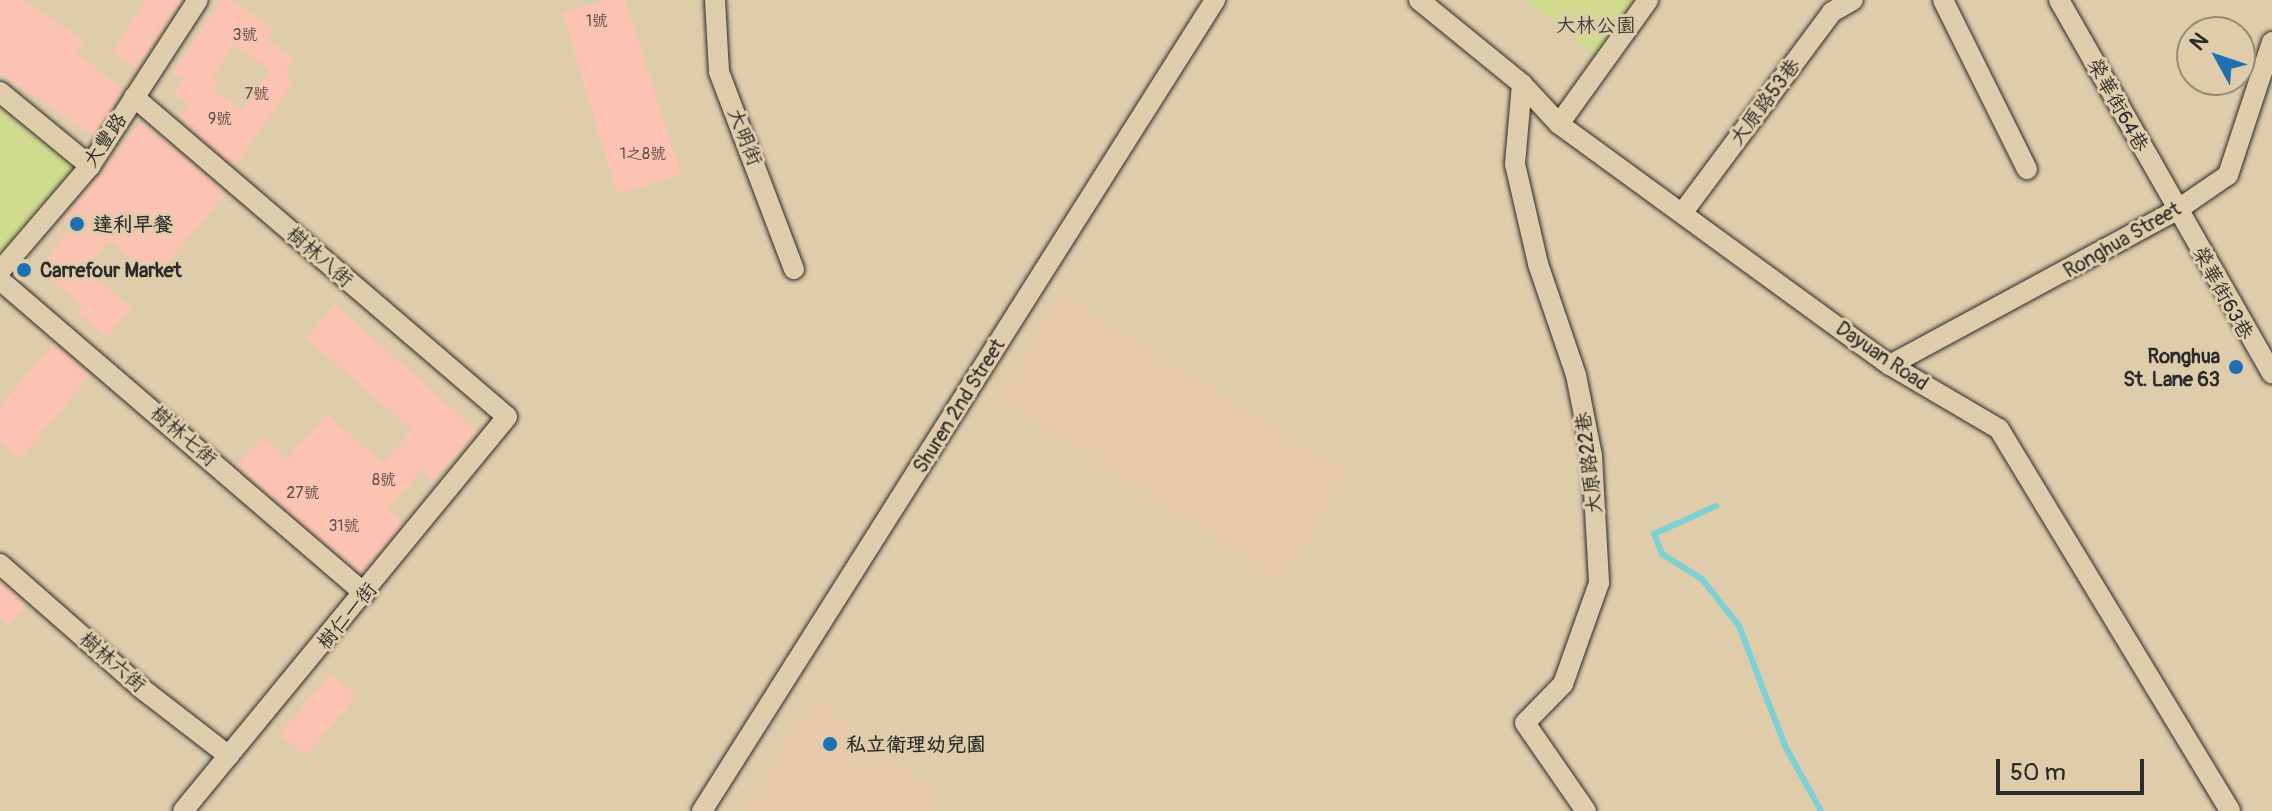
<!DOCTYPE html>
<meta charset="utf-8">
<style>
body{margin:0}
#map{position:relative;width:2272px;height:811px;overflow:hidden;background:#deccaa;font-family:Pangolin,"LXGW WenKai TC",sans-serif}
div>[style]{position:absolute}
.built>*{inset:0;background:#e7c9ac}
.green>*{inset:0;background:#d0db8e}
.stream>*{height:6px;margin:-3px;padding:0 3px;transform-origin:3px;border-radius:3px;background:#7ed0d5}
.building>*{inset:0;background:#fcc3b2}
.roads{filter:drop-shadow(0 0 2px #2b2b2b) drop-shadow(0 0 2px #2b2b2b)}
.minor>*{height:20px;margin:-10px;padding:0 10px;transform-origin:10px;border-radius:10px;background:#deccaa}
.dots>*{width:22px;height:22px;translate:-50% -50%;box-sizing:border-box;border:4px solid #deccaa;border-radius:50%}
span{translate:-50% -50%;white-space:nowrap;text-align:center;line-height:1.15;-webkit-text-stroke:6px #deccaa;paint-order:stroke}
.number-label{font-size:16px;color:#5f514d}
.number-label span{-webkit-text-stroke-width:0}
.park-label{font-size:20px;color:#3c3d35}
.street-label{font-size:20px;color:#2b2b2b}
.poi-label{font-size:20px;color:#2b2b2b;font-weight:700}
.left{translate:0 -50%;text-align:left}
.right{translate:-100% -50%;text-align:right}
.north{position:absolute;left:2176px;top:16px;width:80px;height:80px;box-sizing:border-box;background:#deccaa;border:2px solid #968c77;border-radius:50%;rotate:310deg;font-size:22px;font-weight:700;line-height:32px;text-align:center;color:#2b2b2b}
.north::after{content:'';display:block;margin:auto;width:28px;height:36px;background:#1f6fb2;clip-path:polygon(50% 0,100% 100%,50% 72%,0 100%)}
.scale{position:absolute;left:1996px;top:759px;width:148px;height:36px;box-sizing:border-box;border:4px solid #2b2b2b;border-top:0;padding-left:10px;font-size:24px;line-height:28px;white-space:nowrap;color:#2b2b2b;-webkit-text-stroke:6px #deccaa;paint-order:stroke}
</style>
<div id="map">
<div class="built">
<i style="clip-path:polygon(1061px 294px,1350px 474px,1283px 581px,997px 398px)"></i>
<i style="clip-path:polygon(814px 696px,936px 792px,937px 811px,743px 811px)"></i>
</div>
<div class="green">
<i style="clip-path:polygon(1526px 0,1641px 0,1600px 58px)"></i>
<i style="clip-path:polygon(0 110px,76px 166px,0 267px)"></i>
</div>
<div class="stream">
<i style="left:1716px;top:506px;width:68px;rotate:155.7deg"></i>
<i style="left:1654px;top:534px;width:22px;rotate:68deg"></i>
<i style="left:1662px;top:554px;width:47px;rotate:32deg"></i>
<i style="left:1702px;top:579px;width:60px;rotate:51.8deg"></i>
<i style="left:1739px;top:626px;width:129px;rotate:69deg"></i>
<i style="left:1785px;top:746px;width:74px;rotate:61deg"></i>
</div>
<div class="building">
<i style="clip-path:polygon(0 0,23px 0,84px 40px,76px 52px,123px 90px,94px 136px,0 74px)"></i>
<i style="clip-path:polygon(146px 0,182px 0,137px 68px,112px 52px)"></i>
<i style="clip-path:polygon(evenodd,222px 0,231px 0,275px 30px,267px 40px,293px 58px,286px 69px,291px 82px,286px 93px,235px 166px,178px 118px,188px 104px,174px 93px,184px 79px,173px 71px,222px 0,233px 45px,270px 69px,243px 110px,213px 90px,219px 80px,213px 76px,233px 45px)"></i>
<i style="clip-path:polygon(607px 0,625px 0,681px 174px,617px 194px,563px 13px)"></i>
<i style="clip-path:polygon(142px 121px,226px 193px,155px 278px,109px 240px,86px 270px,132px 308px,107px 337px,77px 313px,83px 305px,38px 270px,71px 227px,62px 220px)"></i>
<i style="clip-path:polygon(335px 305px,477px 431px,433px 481px,421px 470px,388px 510px,403px 523px,361px 574px,236px 466px,262px 436px,288px 459px,326px 414px,383px 463px,412px 430px,306px 338px)"></i>
<i style="clip-path:polygon(53px 343px,90px 375px,20px 459px,0 443px,0 406px)"></i>
<i style="clip-path:polygon(0 581px,26px 605px,8px 625px,0 618px)"></i>
<i style="clip-path:polygon(330px 673px,356px 695px,306px 756px,280px 735px)"></i>
</div>
<div class="roads">
<div class="minor">
<i style="left:715px;top:0;width:72px;rotate:86.8deg"></i>
<i style="left:719px;top:72px;width:211px;rotate:69.2deg"></i>
<i style="left:1419px;top:0;width:133px;rotate:39.2deg"></i>
<i style="left:1522px;top:84px;width:54px;rotate:47.2deg"></i>
<i style="left:1559px;top:124px;width:409px;rotate:36.1deg"></i>
<i style="left:1890px;top:365px;width:126px;rotate:30.4deg"></i>
<i style="left:1999px;top:429px;width:446px;rotate:58.8deg"></i>
<i style="left:1943px;top:0;width:189px;rotate:63.6deg"></i>
<i style="left:2059px;top:0;width:430px;rotate:60.3deg"></i>
<i style="left:1522px;top:84px;width:80px;rotate:95deg"></i>
<i style="left:1515px;top:164px;width:103px;rotate:77deg"></i>
<i style="left:1538px;top:264px;width:117px;rotate:71.1deg"></i>
<i style="left:1576px;top:375px;width:83px;rotate:78.8deg"></i>
<i style="left:1592px;top:456px;width:127px;rotate:86.8deg"></i>
<i style="left:1599px;top:583px;width:107px;rotate:109.6deg"></i>
<i style="left:1563px;top:684px;width:54px;rotate:134.3deg"></i>
<i style="left:1525px;top:723px;width:107px;rotate:55.3deg"></i>
<i style="left:0;top:92px;width:117px;rotate:39.4deg"></i>
<i style="left:134px;top:97px;width:491px;rotate:40.6deg"></i>
<i style="left:507px;top:417px;width:510px;rotate:129.43deg"></i>
<i style="left:1559px;top:124px;width:153px;rotate:-54.3deg"></i>
<i style="left:1683px;top:212px;width:249px;rotate:-53.3deg"></i>
<i style="left:1832px;top:12px;width:24px;rotate:-30deg"></i>
<i style="left:0;top:271px;width:138px;rotate:-49.4deg"></i>
<i style="left:90px;top:166px;width:198px;rotate:-57deg"></i>
<i style="left:0;top:280px;width:481px;rotate:40.7deg"></i>
<i style="left:1890px;top:365px;width:326px;rotate:-28.4deg"></i>
<i style="left:2177px;top:210px;width:62px;rotate:-34.5deg"></i>
<i style="left:2228px;top:175px;width:140px;rotate:-71.7deg"></i>
<i style="left:0;top:564px;width:188px;rotate:41.3deg"></i>
<i style="left:141px;top:688px;width:111px;rotate:37.7deg"></i>
<i style="left:702px;top:811px;width:960px;rotate:-57.68deg"></i>
</div>
</div>
<div class="dots">
<i style="left:77px;top:224px;background:#1f6fb2"></i>
<i style="left:24px;top:270px;background:#1f6fb2"></i>
<i style="left:2236px;top:367px;background:#1f6fb2"></i>
<i style="left:830px;top:744px;background:#1f6fb2"></i>
</div>
<div class="number-label">
<span style="left:597px;top:21px">1號</span>
<span style="left:245px;top:35px">3號</span>
<span style="left:257px;top:94px">7號</span>
<span style="left:220px;top:119px">9號</span>
<span style="left:643px;top:154px">1之8號</span>
<span style="left:384px;top:480px">8號</span>
<span style="left:303px;top:493px">27號</span>
<span style="left:344px;top:526px">31號</span>
</div>
<div class="park-label">
<span style="left:1596px;top:25px">大林公園</span>
</div>
<div class="street-label">
<span style="left:1765px;top:102px;rotate:-53deg">大原路53巷</span>
<span style="left:2118px;top:105px;rotate:61deg">榮華街64巷</span>
<span style="left:745px;top:137px;rotate:68deg">大明街</span>
<span style="left:105px;top:140px;rotate:-56deg">大豐路</span>
<span style="left:2122px;top:240px;rotate:-30deg">Ronghua Street</span>
<span style="left:320px;top:257px;rotate:41deg">樹林八街</span>
<span style="left:2223px;top:293px;rotate:61deg">榮華街63巷</span>
<span style="left:1882px;top:356px;rotate:34deg">Dayuan Road</span>
<span style="left:959px;top:406px;rotate:-58deg">Shuren 2nd Street</span>
<span style="left:184px;top:436px;rotate:41deg">樹林七街</span>
<span style="left:1589px;top:463px;rotate:-97deg">大原路22巷</span>
<span style="left:347px;top:616px;rotate:-50deg">樹仁一街</span>
<span style="left:113px;top:662px;rotate:41deg">樹林六街</span>
</div>
<div class="poi-label">
<span class="left" style="left:93px;top:224px">達利早餐</span>
<span class="left" style="left:40px;top:270px">Carrefour Market</span>
<span class="right" style="left:2220px;top:368px">Ronghua<br>St. Lane 63</span>
<span class="left" style="left:846px;top:744px">私立衛理幼兒園</span>
</div>
<div class="north">N</div>
<div class="scale">50 m</div>
</div>
